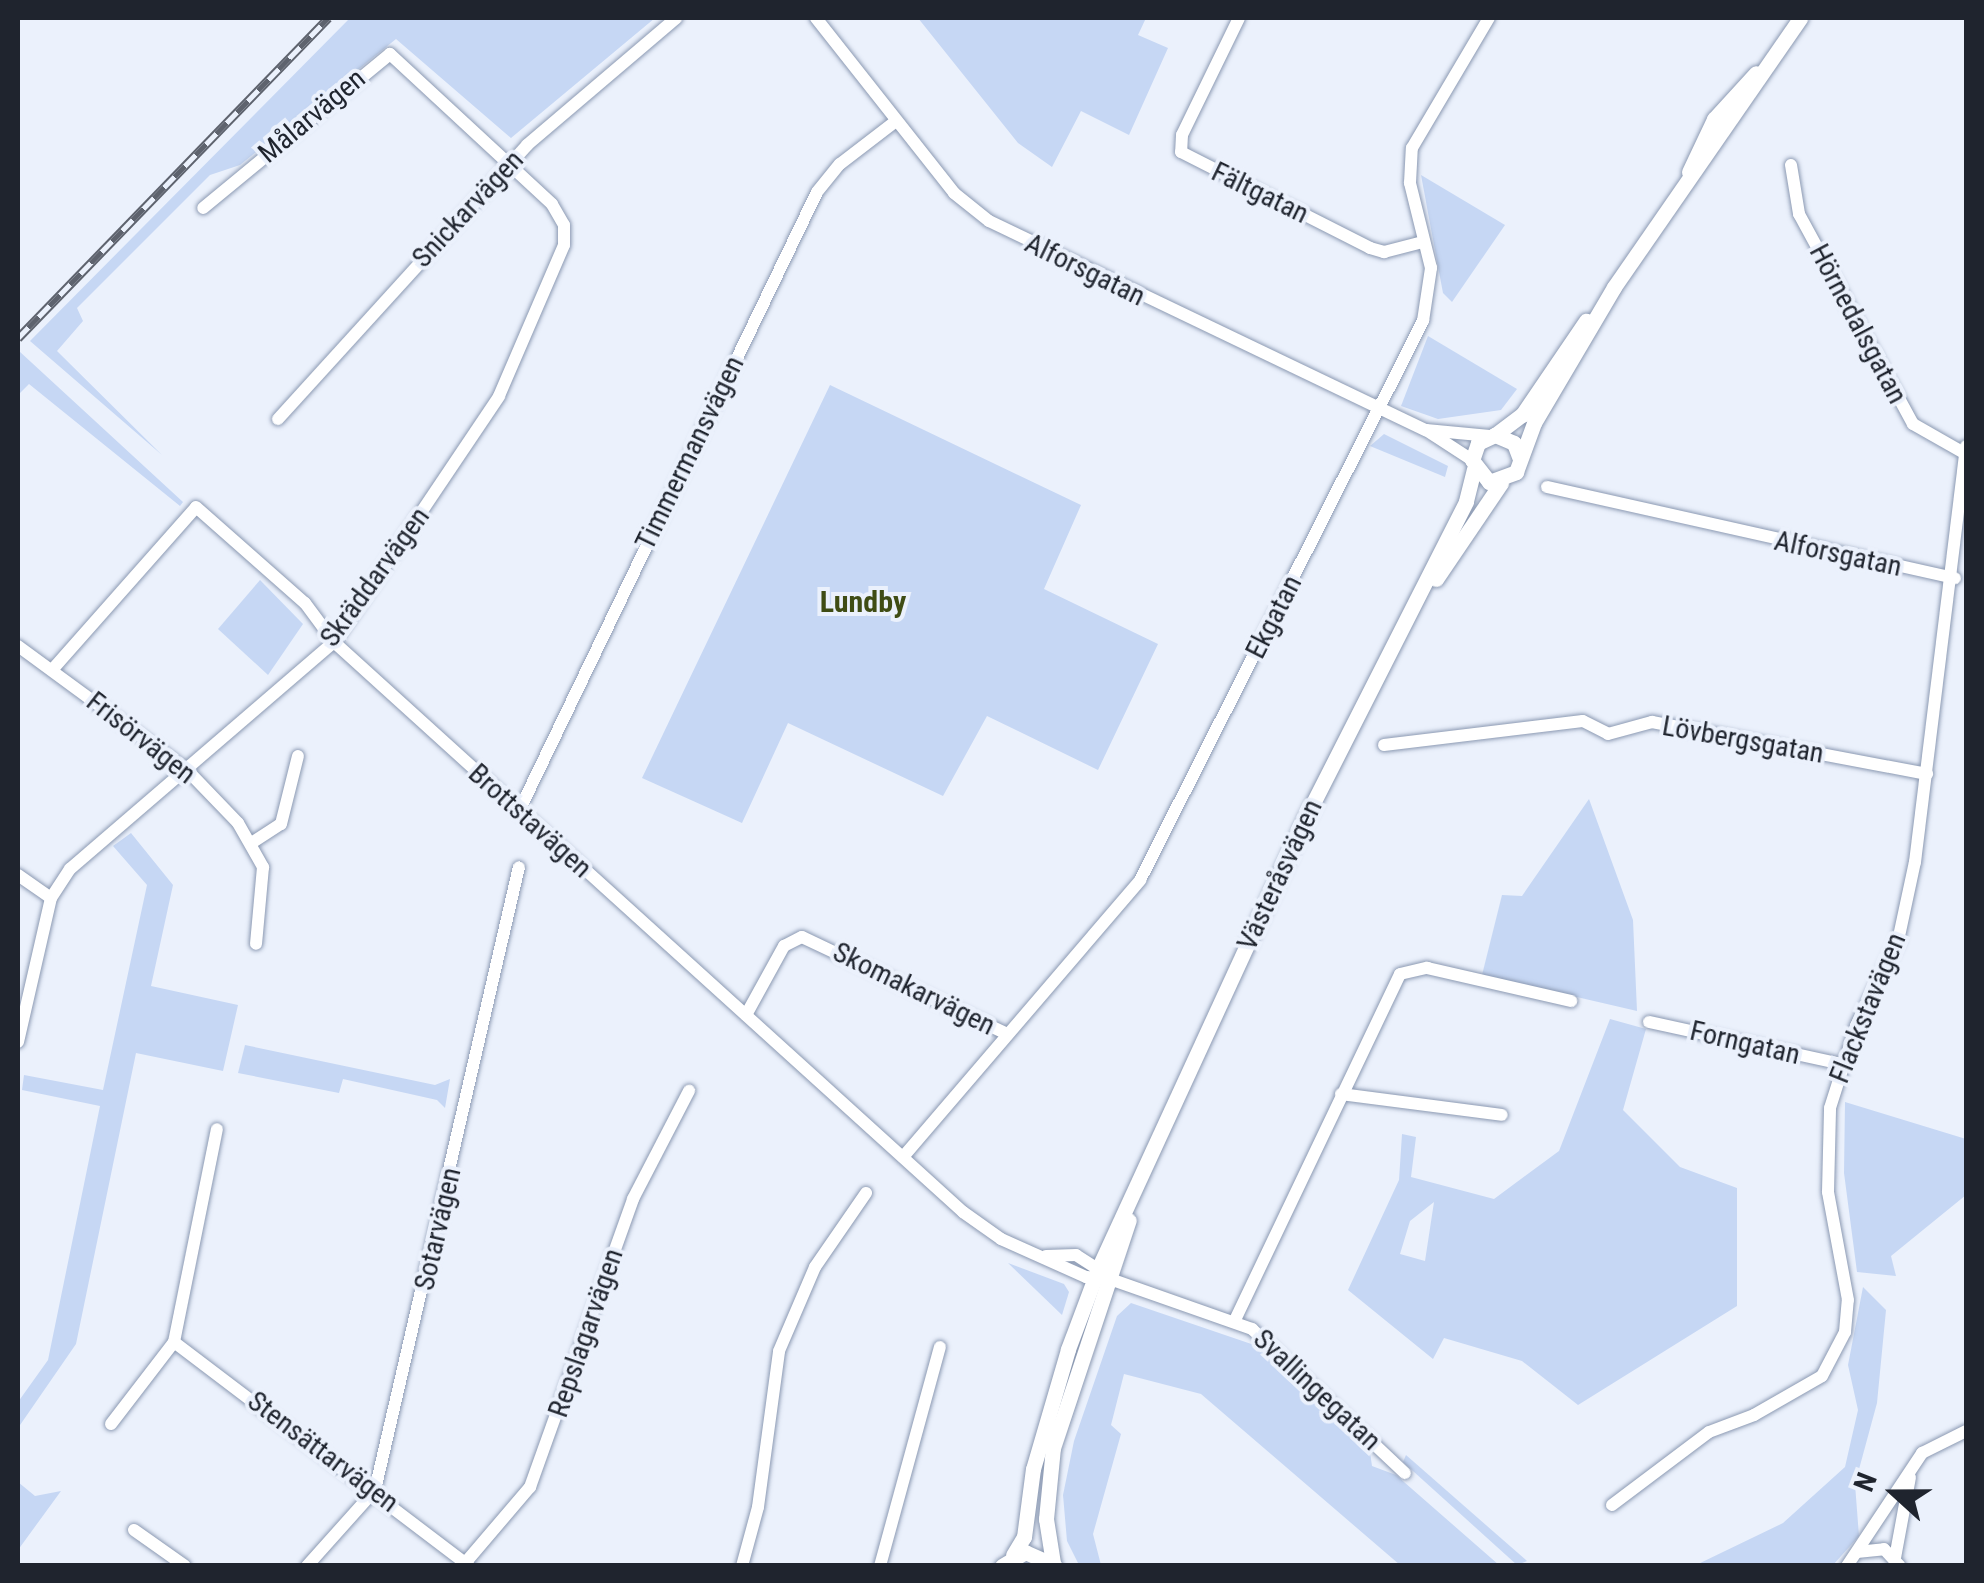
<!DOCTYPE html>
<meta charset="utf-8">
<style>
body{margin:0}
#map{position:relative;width:1984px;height:1583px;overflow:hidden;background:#ebf1fc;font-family:"Roboto Condensed",sans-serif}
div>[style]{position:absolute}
.green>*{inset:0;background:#c6d7f4}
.roads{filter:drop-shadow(0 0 2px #8b99b2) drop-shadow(0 0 2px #8b99b2)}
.minor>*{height:12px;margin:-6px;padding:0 6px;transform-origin:6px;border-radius:6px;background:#fff}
.tertiary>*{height:15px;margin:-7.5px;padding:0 7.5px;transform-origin:7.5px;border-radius:7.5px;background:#fff}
.rail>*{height:9px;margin-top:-4.5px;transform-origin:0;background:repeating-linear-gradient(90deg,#ebf1fc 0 15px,#5e636e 0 30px);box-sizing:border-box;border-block:2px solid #5e636e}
span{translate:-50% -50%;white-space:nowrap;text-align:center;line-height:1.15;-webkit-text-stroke:8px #ebf1fc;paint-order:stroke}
.street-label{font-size:28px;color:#1f242e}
.neighbourhood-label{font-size:30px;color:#3f4c14;font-weight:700}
.frame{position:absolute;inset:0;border:20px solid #1f242e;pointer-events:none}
.north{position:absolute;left:1844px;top:1443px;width:100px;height:100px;-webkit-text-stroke:8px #ebf1fc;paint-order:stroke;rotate:291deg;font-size:28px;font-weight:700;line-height:40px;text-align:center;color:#1f242e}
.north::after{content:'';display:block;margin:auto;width:35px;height:45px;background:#1f242e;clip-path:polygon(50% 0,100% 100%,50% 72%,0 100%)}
</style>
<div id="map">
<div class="green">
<i style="clip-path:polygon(350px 18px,655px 18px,511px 138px,396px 39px,240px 165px,210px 175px,77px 308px,83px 321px,57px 351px,162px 455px,30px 341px)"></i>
<i style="clip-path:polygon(918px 18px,1146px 18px,1138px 35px,1168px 48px,1129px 135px,1081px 111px,1052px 167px,1018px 143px)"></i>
<i style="clip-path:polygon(1421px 175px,1505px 225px,1452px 302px,1443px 293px)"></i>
<i style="clip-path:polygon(1428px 336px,1517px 389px,1501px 410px,1438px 419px,1401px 406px)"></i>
<i style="clip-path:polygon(19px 351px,183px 502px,180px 506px,29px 384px,18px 395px)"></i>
<i style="clip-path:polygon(830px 385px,1081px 505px,1044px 589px,1158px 644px,1098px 770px,987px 716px,943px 796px,788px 723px,742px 823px,642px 778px)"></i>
<i style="clip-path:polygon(1384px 434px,1448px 466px,1445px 477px,1370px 446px)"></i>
<i style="clip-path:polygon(260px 580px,303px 624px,268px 675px,218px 629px)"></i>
<i style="clip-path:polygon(1589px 799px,1633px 920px,1637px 1011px,1482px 975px,1502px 895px,1522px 896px)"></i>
<i style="clip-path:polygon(131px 833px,173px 885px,151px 986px,238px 1005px,223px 1071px,136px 1053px,76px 1344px,18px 1428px,18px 1402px,48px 1360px,100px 1106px,22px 1090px,24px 1075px,103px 1090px,147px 885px,113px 846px)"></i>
<i style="clip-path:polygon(evenodd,1610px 1019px,1646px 1029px,1623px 1110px,1680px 1167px,1737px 1188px,1737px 1306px,1578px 1405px,1522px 1361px,1444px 1338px,1433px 1359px,1348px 1290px,1399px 1180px,1402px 1134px,1416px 1137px,1411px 1177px,1494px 1199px,1559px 1151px,1610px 1019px,1434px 1202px,1425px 1261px,1400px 1254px,1410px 1221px,1434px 1202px)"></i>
<i style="clip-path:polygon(245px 1045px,435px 1085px,450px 1079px,445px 1108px,437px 1100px,343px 1079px,339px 1093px,238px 1073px)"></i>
<i style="clip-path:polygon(1845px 1102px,1966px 1139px,1966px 1195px,1891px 1256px,1896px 1276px,1857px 1272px,1844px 1173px)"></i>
<i style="clip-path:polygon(1008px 1263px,1064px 1284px,1069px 1292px,1062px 1315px)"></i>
<i style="clip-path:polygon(1863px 1287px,1886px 1310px,1877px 1403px,1855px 1484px,1859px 1536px,1833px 1565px,1696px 1565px,1783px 1523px,1845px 1467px,1858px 1410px,1848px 1365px)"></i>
<i style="clip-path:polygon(1131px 1303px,1266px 1349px,1343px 1421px,1370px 1452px,1372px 1466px,1396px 1475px,1499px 1565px,1400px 1565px,1201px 1394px,1124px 1374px,1111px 1425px,1121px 1434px,1093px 1534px,1101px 1565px,1079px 1565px,1067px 1541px,1063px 1495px,1074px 1441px,1117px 1316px)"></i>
<i style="clip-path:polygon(1406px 1455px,1527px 1561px,1517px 1565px,1403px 1462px)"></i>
<i style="clip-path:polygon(18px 1482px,35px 1496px,61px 1491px,18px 1550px)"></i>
</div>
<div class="roads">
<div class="minor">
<i style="left:816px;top:18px;width:223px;rotate:51.7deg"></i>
<i style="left:954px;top:193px;width:45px;rotate:38.7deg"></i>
<i style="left:989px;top:221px;width:484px;rotate:25.6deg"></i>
<i style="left:1426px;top:430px;width:55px;rotate:33.1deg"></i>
<i style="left:1239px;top:18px;width:130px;rotate:116deg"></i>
<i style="left:1182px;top:135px;width:17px;rotate:93deg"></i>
<i style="left:1181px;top:152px;width:212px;rotate:26.9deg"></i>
<i style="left:1370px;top:248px;width:15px;rotate:16deg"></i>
<i style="left:1384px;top:252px;width:40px;rotate:-14.4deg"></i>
<i style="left:1791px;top:165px;width:50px;rotate:80.7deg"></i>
<i style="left:1799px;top:214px;width:239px;rotate:61.5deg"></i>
<i style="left:1913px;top:424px;width:59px;rotate:29.6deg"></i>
<i style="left:278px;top:419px;width:370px;rotate:-47.7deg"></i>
<i style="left:527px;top:145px;width:196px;rotate:-40.4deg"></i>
<i style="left:1426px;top:430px;width:64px;rotate:5.4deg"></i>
<i style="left:1547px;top:487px;width:418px;rotate:12.6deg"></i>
<i style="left:18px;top:646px;width:211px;rotate:36.3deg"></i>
<i style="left:188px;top:771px;width:72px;rotate:46.1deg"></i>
<i style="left:238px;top:823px;width:51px;rotate:60.4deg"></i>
<i style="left:263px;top:867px;width:77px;rotate:95.2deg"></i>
<i style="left:52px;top:670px;width:217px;rotate:-48.5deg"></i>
<i style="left:196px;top:507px;width:145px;rotate:41.4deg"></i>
<i style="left:305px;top:603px;width:49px;rotate:53.4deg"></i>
<i style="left:334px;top:642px;width:849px;rotate:42.18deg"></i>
<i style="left:963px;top:1212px;width:47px;rotate:35.4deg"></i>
<i style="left:1001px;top:1239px;width:93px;rotate:24.1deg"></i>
<i style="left:1086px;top:1277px;width:24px;rotate:5deg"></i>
<i style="left:1110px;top:1279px;width:151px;rotate:19.4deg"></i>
<i style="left:1252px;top:1329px;width:210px;rotate:43.3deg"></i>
<i style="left:1384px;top:745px;width:200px;rotate:-6.9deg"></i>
<i style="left:1583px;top:721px;width:28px;rotate:27deg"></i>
<i style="left:1608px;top:734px;width:46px;rotate:-15.3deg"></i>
<i style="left:1652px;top:722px;width:280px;rotate:10.7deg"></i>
<i style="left:519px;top:811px;width:687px;rotate:-64.29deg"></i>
<i style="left:817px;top:192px;width:36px;rotate:-51deg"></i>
<i style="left:840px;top:164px;width:71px;rotate:-37.5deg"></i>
<i style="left:253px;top:842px;width:33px;rotate:-33deg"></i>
<i style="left:281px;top:824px;width:70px;rotate:-76deg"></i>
<i style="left:18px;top:875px;width:40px;rotate:34.9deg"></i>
<i style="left:746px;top:1015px;width:79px;rotate:-61.2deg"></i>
<i style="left:784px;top:946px;width:20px;rotate:-27deg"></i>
<i style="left:802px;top:937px;width:227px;rotate:25.3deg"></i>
<i style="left:1649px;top:1022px;width:197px;rotate:12.3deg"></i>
<i style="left:18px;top:1042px;width:148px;rotate:-77.1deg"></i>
<i style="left:51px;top:898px;width:35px;rotate:-57deg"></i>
<i style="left:70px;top:869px;width:348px;rotate:-40.7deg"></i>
<i style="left:334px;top:642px;width:296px;rotate:-56.1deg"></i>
<i style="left:499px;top:396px;width:164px;rotate:-66.7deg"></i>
<i style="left:564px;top:245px;width:20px;rotate:-90deg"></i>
<i style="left:564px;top:225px;width:24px;rotate:-120deg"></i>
<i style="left:552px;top:204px;width:221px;rotate:-137.2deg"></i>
<i style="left:390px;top:54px;width:242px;rotate:140.5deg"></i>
<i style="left:1341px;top:1094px;width:162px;rotate:7.4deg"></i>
<i style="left:903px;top:1157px;width:365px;rotate:-49.4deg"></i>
<i style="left:1140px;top:880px;width:627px;rotate:-63.15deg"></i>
<i style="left:1423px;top:321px;width:54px;rotate:-81.4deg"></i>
<i style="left:1431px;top:268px;width:88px;rotate:-103.9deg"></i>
<i style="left:1410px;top:183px;width:35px;rotate:-87deg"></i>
<i style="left:1412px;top:148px;width:151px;rotate:-59.4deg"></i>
<i style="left:1046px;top:1256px;width:30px;rotate:-2deg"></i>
<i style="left:1076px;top:1255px;width:35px;rotate:33deg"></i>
<i style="left:1235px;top:1320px;width:383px;rotate:-64.5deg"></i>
<i style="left:1400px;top:974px;width:28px;rotate:-13deg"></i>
<i style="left:1427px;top:968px;width:148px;rotate:12.9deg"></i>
<i style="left:174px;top:1342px;width:370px;rotate:37.2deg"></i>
<i style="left:111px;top:1424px;width:103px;rotate:-52.5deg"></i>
<i style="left:174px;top:1342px;width:217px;rotate:-78.6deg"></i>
<i style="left:1612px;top:1505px;width:121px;rotate:-37deg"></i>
<i style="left:1709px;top:1432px;width:48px;rotate:-20.7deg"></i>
<i style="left:1754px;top:1415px;width:78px;rotate:-29.8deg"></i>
<i style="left:1822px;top:1376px;width:50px;rotate:-62.4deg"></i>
<i style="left:1845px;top:1332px;width:32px;rotate:-85deg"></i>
<i style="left:1848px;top:1300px;width:110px;rotate:-100.5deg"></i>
<i style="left:1828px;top:1192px;width:84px;rotate:-88.6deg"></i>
<i style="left:1830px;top:1108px;width:86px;rotate:-72.4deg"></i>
<i style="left:1856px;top:1026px;width:95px;rotate:-63.7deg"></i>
<i style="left:1898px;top:941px;width:81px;rotate:-77.9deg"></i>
<i style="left:1915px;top:862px;width:419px;rotate:-83deg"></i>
<i style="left:134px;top:1530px;width:62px;rotate:35.2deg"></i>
<i style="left:1857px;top:1552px;width:27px;rotate:-6deg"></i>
<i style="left:1884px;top:1549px;width:23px;rotate:47deg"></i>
<i style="left:1895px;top:1558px;width:82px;rotate:-79.5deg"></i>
<i style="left:466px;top:1562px;width:99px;rotate:-49.5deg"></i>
<i style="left:530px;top:1487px;width:306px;rotate:-70.3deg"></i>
<i style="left:633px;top:1199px;width:122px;rotate:-62.6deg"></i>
<i style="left:307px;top:1566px;width:102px;rotate:-48.2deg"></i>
<i style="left:375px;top:1490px;width:639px;rotate:-76.99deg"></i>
<i style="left:742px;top:1566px;width:61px;rotate:-74.8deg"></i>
<i style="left:758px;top:1507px;width:157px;rotate:-82.3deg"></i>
<i style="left:779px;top:1351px;width:91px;rotate:-66.8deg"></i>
<i style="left:815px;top:1267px;width:90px;rotate:-55.4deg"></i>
<i style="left:880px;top:1566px;width:227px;rotate:-74.7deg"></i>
<i style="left:1847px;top:1566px;width:136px;rotate:-56.4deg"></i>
<i style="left:1922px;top:1453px;width:49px;rotate:-26.6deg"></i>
</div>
<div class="tertiary">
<i style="left:1689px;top:172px;width:59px;rotate:-64.7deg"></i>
<i style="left:1714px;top:119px;width:62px;rotate:-47.6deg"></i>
<i style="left:1495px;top:435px;width:34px;rotate:-37deg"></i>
<i style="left:1522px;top:415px;width:114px;rotate:-55.8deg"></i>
<i style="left:1520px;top:459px;width:17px;rotate:-111deg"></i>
<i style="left:1514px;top:443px;width:21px;rotate:-157deg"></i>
<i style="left:1495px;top:435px;width:19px;rotate:155deg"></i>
<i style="left:1478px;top:443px;width:18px;rotate:109deg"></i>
<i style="left:1472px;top:460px;width:28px;rotate:52deg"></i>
<i style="left:1489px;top:482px;width:29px;rotate:-20deg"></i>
<i style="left:1516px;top:472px;width:52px;rotate:-69.8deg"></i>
<i style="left:1534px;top:423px;width:158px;rotate:-59.5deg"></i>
<i style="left:1614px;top:287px;width:327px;rotate:-55.3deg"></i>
<i style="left:1436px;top:579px;width:116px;rotate:-55.9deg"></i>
<i style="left:1013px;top:1555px;width:21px;rotate:-59deg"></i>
<i style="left:1024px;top:1537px;width:69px;rotate:-82.5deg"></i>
<i style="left:1033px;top:1469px;width:125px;rotate:-73.7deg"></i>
<i style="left:1068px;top:1349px;width:85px;rotate:-69.4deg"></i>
<i style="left:1098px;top:1269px;width:495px;rotate:-65.3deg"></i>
<i style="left:1305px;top:819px;width:356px;rotate:-63.1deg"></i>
<i style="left:1466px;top:501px;width:33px;rotate:-76deg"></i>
<i style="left:1053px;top:1563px;width:45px;rotate:-99deg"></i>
<i style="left:1046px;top:1519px;width:71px;rotate:-84.4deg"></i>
<i style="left:1053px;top:1448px;width:240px;rotate:-71.6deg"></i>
<i style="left:1002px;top:1566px;width:27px;rotate:-31deg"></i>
<i style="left:1025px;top:1552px;width:32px;rotate:24deg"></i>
</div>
</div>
<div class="rail">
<i style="left:18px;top:338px;width:446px;rotate:-45.9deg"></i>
</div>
<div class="street-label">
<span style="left:312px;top:116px;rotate:-40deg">Målarvägen</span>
<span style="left:1260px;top:193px;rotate:26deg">Fältgatan</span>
<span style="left:468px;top:209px;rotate:-47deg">Snickarvägen</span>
<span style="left:1085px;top:270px;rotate:26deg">Alforsgatan</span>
<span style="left:1858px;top:324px;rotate:62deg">Hörnedalsgatan</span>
<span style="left:690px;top:453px;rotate:-64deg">Timmermansvägen</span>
<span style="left:1838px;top:554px;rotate:12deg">Alforsgatan</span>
<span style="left:375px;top:577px;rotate:-54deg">Skräddarvägen</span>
<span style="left:1274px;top:617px;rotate:-63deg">Ekgatan</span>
<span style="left:141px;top:738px;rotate:38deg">Frisörvägen</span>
<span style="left:1743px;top:740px;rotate:10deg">Lövbergsgatan</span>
<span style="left:530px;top:821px;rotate:42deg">Brottstavägen</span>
<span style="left:1280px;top:875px;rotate:-65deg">Västeråsvägen</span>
<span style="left:914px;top:989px;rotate:26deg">Skomakarvägen</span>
<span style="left:1868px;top:1008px;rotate:-68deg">Flackstavägen</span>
<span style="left:1745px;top:1043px;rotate:13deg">Forngatan</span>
<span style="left:438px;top:1229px;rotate:-77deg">Sotarvägen</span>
<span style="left:586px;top:1333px;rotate:-71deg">Repslagarvägen</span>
<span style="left:1317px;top:1390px;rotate:43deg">Svallingegatan</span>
<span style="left:323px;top:1452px;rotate:37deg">Stensättarvägen</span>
</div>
<div class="neighbourhood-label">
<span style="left:863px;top:602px">Lundby</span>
</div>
<div class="frame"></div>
<div class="north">N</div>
</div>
